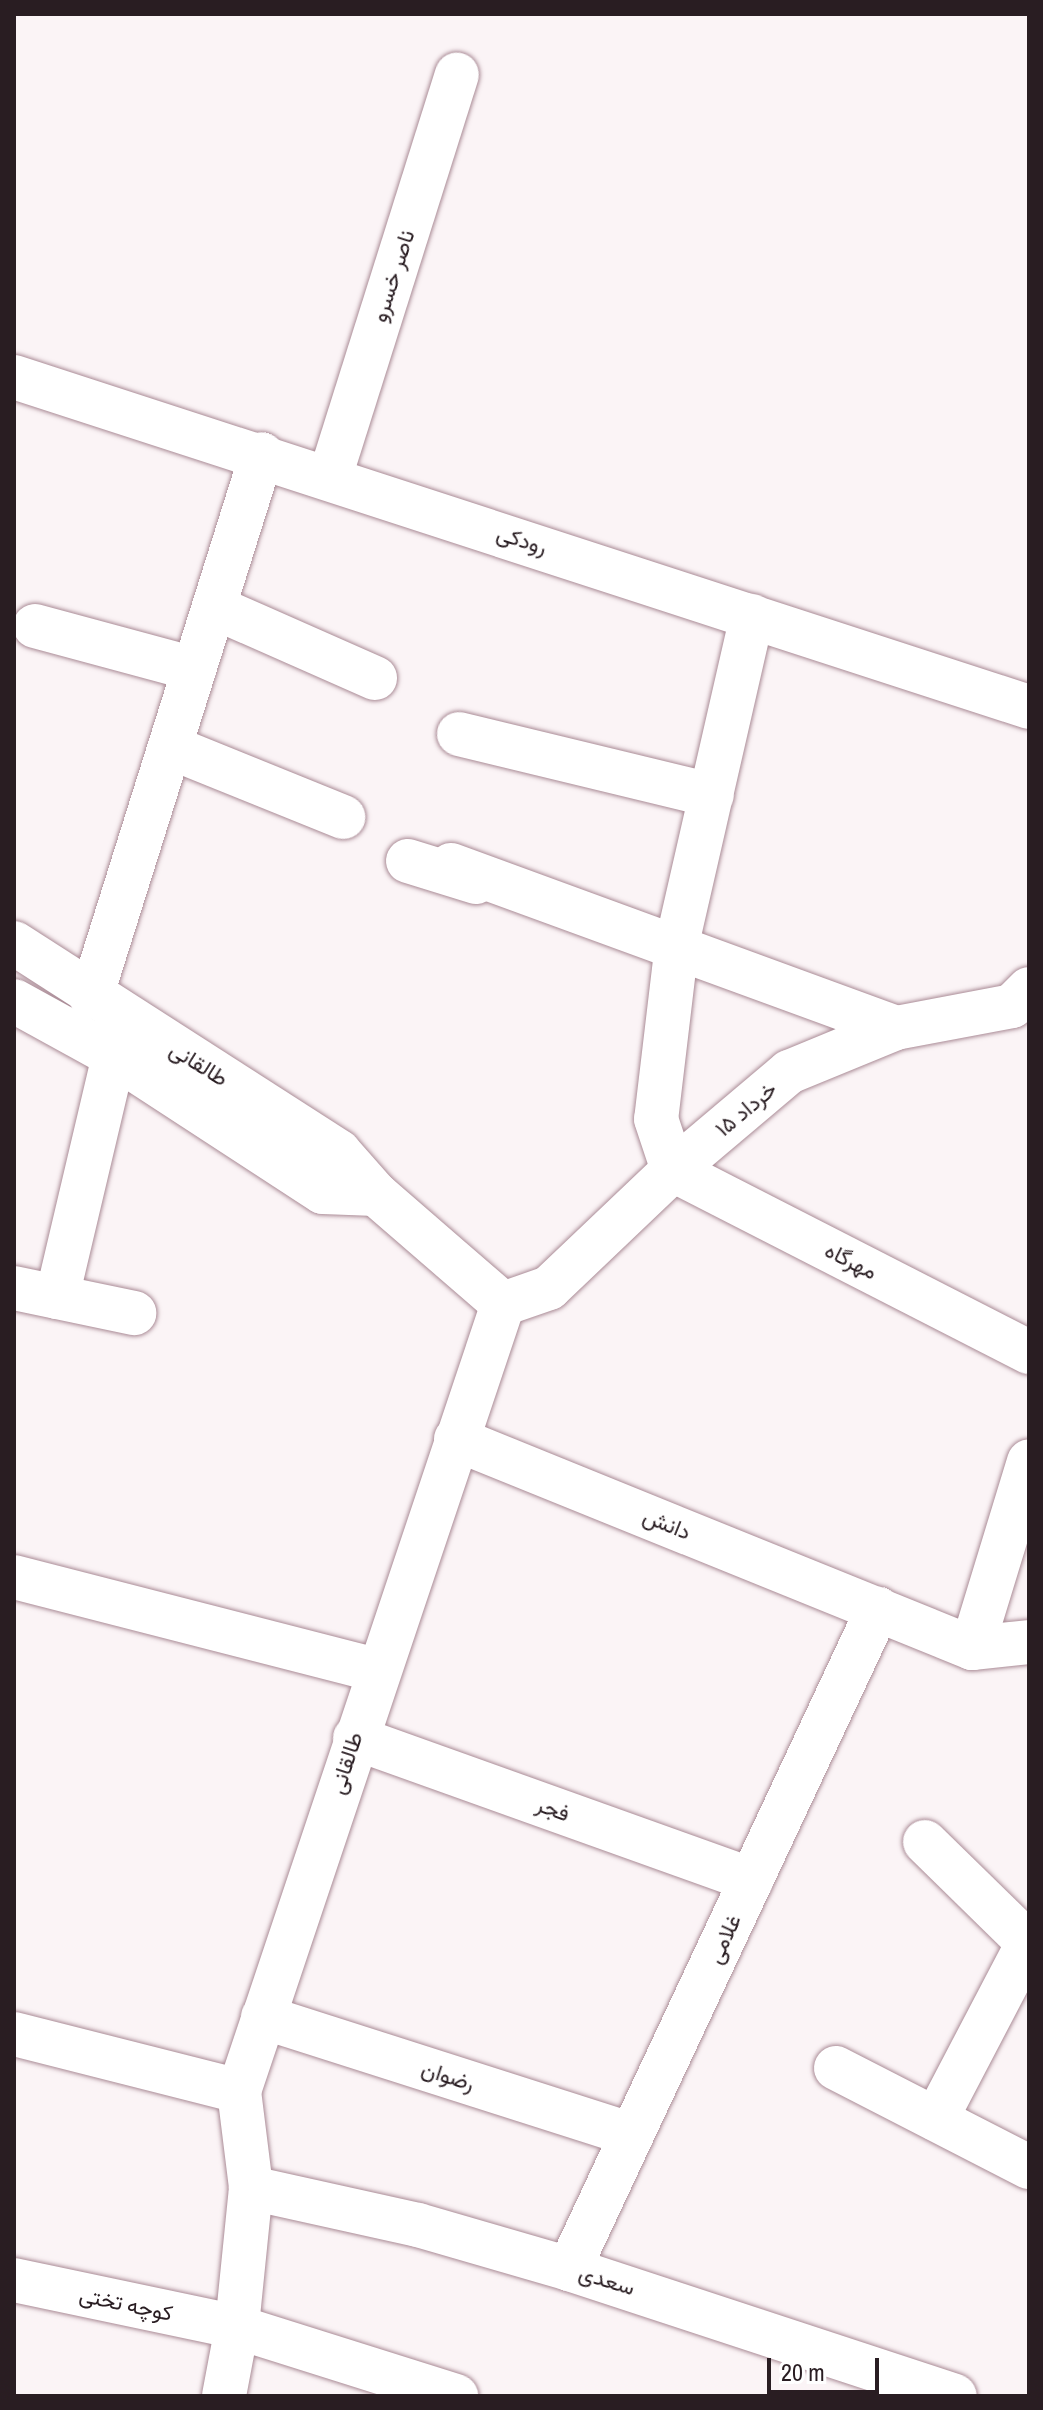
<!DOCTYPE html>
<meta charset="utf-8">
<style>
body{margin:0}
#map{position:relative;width:1043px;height:2410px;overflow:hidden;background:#fbf4f6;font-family:"Archivo Narrow",Vazirmatn,sans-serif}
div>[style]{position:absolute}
.roads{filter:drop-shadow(0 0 2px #aa8b96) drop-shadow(0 0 2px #aa8b96)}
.minor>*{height:44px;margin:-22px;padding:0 22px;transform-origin:22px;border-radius:22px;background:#fff}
span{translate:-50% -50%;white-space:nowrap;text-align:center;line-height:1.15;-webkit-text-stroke:8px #fff;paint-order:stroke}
.street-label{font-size:22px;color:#291d22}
.frame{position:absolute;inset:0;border:16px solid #291d22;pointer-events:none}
.scale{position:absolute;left:767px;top:2358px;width:112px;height:36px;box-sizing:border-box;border:4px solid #291d22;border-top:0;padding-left:10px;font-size:24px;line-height:28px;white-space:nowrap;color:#291d22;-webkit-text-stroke:6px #fff;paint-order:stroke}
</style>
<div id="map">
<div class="roads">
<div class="minor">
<i style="left:14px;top:377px;width:1067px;rotate:18.01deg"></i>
<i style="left:330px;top:477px;width:422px;rotate:-72.5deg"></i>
<i style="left:214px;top:607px;width:176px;rotate:23.8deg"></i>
<i style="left:752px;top:616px;width:336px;rotate:102.9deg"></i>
<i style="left:677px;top:944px;width:176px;rotate:96.8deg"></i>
<i style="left:656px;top:1119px;width:54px;rotate:71.6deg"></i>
<i style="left:673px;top:1170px;width:400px;rotate:27.1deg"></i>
<i style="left:35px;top:626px;width:165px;rotate:15.1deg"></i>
<i style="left:459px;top:734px;width:260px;rotate:13.6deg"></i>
<i style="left:170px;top:747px;width:187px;rotate:22deg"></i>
<i style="left:408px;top:861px;width:71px;rotate:17.2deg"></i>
<i style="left:451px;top:865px;width:474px;rotate:20.1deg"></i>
<i style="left:14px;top:943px;width:386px;rotate:32.7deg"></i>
<i style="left:339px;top:1152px;width:56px;rotate:48.6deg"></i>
<i style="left:376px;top:1194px;width:168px;rotate:40.9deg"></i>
<i style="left:503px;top:1304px;width:830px;rotate:108.54deg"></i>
<i style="left:239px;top:2091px;width:98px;rotate:82.9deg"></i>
<i style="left:251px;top:2188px;width:140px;rotate:95.8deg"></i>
<i style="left:237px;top:2327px;width:70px;rotate:100.7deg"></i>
<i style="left:91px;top:997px;width:569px;rotate:-72.52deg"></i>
<i style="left:14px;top:1001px;width:114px;rotate:28.8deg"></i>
<i style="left:114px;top:1056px;width:249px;rotate:33.1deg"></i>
<i style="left:323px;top:1192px;width:53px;rotate:2.2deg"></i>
<i style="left:14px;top:1288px;width:123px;rotate:11.8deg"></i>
<i style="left:57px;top:1297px;width:248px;rotate:-76.7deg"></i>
<i style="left:503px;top:1304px;width:49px;rotate:-19.2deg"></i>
<i style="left:549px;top:1288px;width:171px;rotate:-43.6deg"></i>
<i style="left:673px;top:1170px;width:152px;rotate:-40.2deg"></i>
<i style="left:789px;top:1072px;width:116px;rotate:-22.4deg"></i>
<i style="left:896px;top:1028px;width:118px;rotate:-10.7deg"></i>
<i style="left:1012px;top:1006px;width:24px;rotate:-45deg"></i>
<i style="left:456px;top:1439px;width:557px;rotate:22.05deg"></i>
<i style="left:972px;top:1648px;width:57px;rotate:-6deg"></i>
<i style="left:14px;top:1577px;width:374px;rotate:14.4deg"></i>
<i style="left:972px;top:1648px;width:195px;rotate:-73deg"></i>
<i style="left:355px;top:1738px;width:421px;rotate:19.7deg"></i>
<i style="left:925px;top:1842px;width:146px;rotate:44.4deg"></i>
<i style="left:263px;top:2017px;width:387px;rotate:17.7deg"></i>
<i style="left:14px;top:2034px;width:232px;rotate:14.2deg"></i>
<i style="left:836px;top:2068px;width:217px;rotate:27.2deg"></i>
<i style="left:936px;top:2119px;width:199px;rotate:-62.4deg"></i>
<i style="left:251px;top:2188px;width:171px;rotate:12.5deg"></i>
<i style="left:418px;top:2225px;width:157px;rotate:16.2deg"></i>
<i style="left:569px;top:2269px;width:406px;rotate:18.2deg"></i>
<i style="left:569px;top:2269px;width:729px;rotate:-64.91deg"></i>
<i style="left:14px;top:2280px;width:228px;rotate:11.9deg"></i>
<i style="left:237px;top:2327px;width:230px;rotate:17.5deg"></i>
</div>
</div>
<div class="street-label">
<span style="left:393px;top:276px;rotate:-72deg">ناصر خسرو</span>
<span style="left:522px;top:540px;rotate:18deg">رودکی</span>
<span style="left:199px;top:1064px;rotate:32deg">طالقانی</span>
<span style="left:746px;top:1109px;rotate:-40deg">۱۵ خرداد</span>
<span style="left:851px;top:1261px;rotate:27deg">مهرگاه</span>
<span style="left:667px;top:1524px;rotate:22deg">دانش</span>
<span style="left:346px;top:1763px;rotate:-72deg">طالقانی</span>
<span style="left:553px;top:1809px;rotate:20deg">فجر</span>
<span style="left:724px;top:1939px;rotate:-65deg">غلامی</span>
<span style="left:448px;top:2076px;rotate:18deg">رضوان</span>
<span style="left:607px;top:2280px;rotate:17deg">سعدی</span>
<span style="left:126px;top:2304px;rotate:12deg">کوچه تختی</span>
</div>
<div class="frame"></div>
<div class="scale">20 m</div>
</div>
